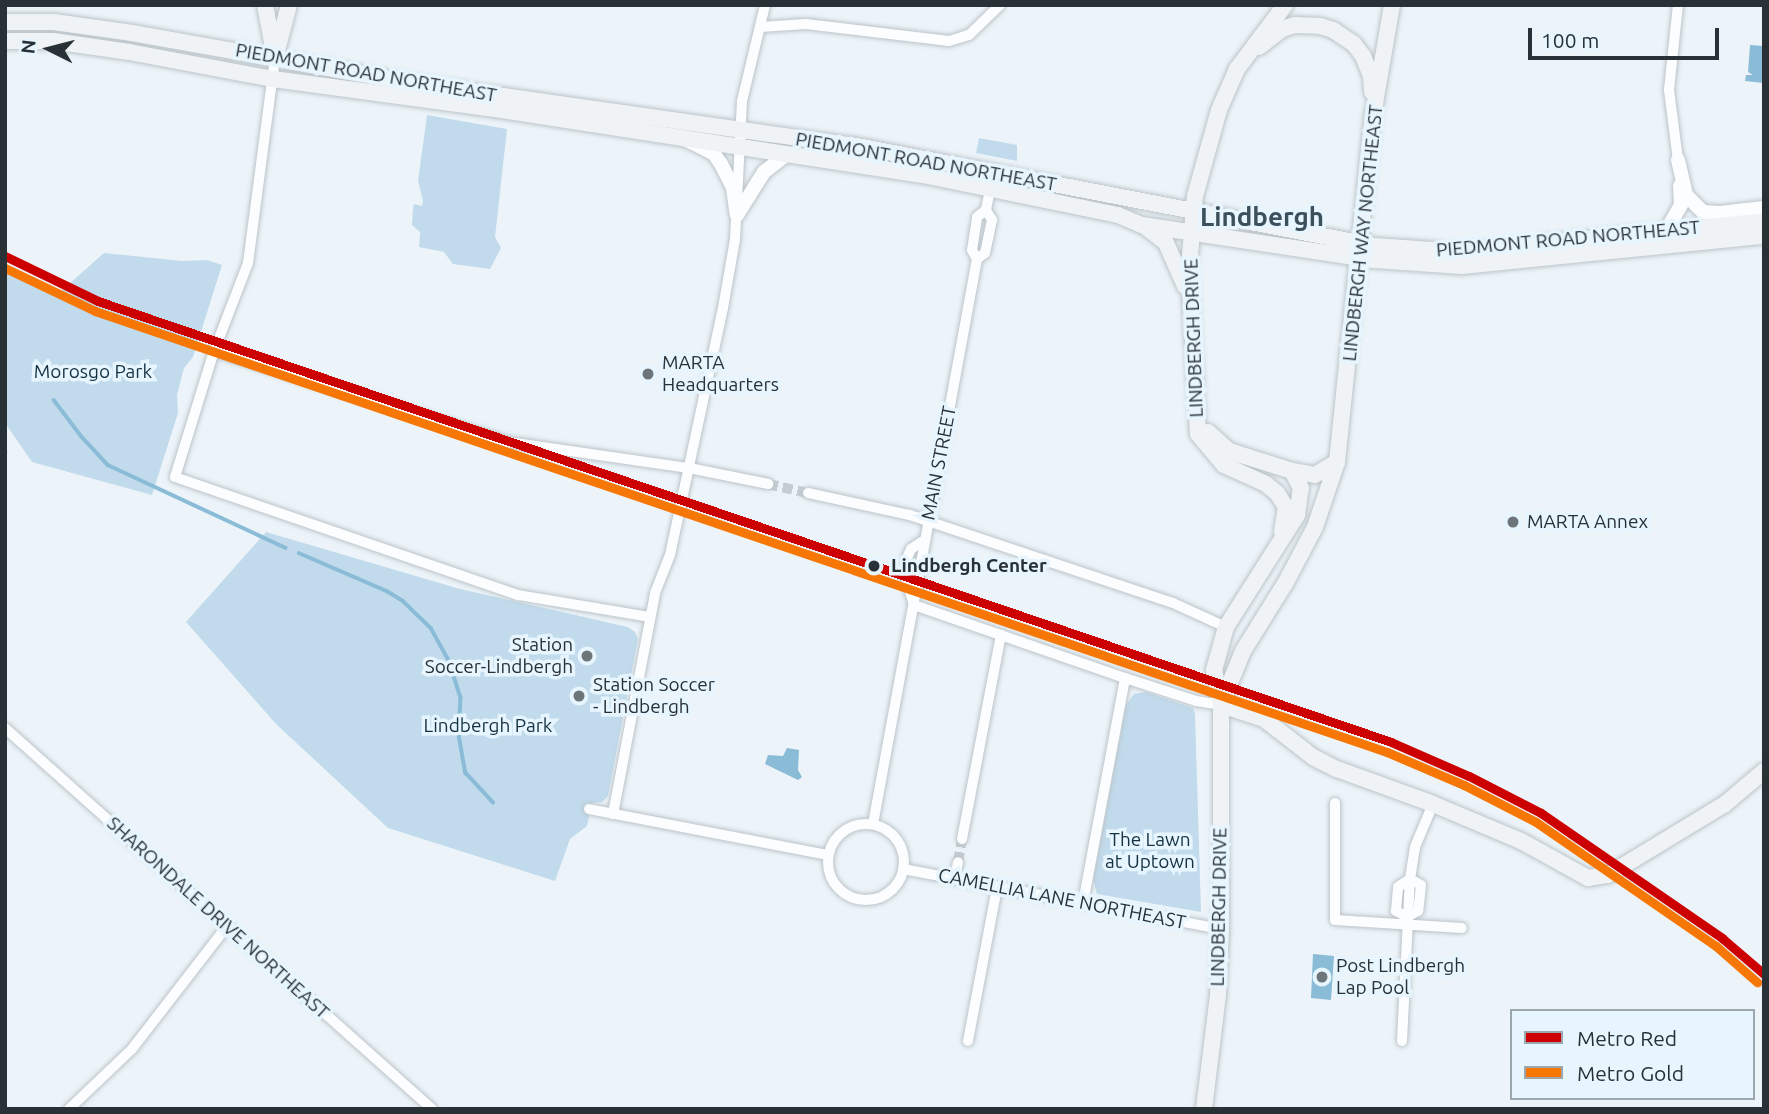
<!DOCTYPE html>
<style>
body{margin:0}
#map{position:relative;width:1769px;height:1114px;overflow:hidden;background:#ecf4f9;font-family:Ubuntu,sans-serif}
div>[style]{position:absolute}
.green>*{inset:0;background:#c1dbec}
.water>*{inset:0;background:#8abbd7}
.stream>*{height:3.5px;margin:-1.75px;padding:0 1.75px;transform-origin:1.75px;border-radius:1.75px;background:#8abbd7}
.minor-tunnel>*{height:10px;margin-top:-5px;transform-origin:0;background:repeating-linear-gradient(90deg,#c5cdd2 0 10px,transparent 0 15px)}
.roads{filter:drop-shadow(0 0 2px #bcc4c9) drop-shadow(0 0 2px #bcc4c9)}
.minor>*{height:10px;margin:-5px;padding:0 5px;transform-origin:5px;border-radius:5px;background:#fcfdfe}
.minor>.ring{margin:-5px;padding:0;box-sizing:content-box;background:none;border:10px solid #fcfdfe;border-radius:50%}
.tertiary>*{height:14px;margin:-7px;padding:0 7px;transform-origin:7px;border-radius:7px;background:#fcfdfe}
.secondary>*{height:16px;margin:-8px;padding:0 8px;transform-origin:8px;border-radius:8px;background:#eff3f6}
.rail>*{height:6px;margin-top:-3px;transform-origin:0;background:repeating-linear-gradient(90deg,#e7f5fe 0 10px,#c1c3c4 0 20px);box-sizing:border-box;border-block:2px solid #c1c3c4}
.metro-1>*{height:9px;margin:-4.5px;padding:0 4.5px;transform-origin:4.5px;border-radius:4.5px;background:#c00}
.metro-2>*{height:9px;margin:-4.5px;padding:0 4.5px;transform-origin:4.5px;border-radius:4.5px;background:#f67705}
.dots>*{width:19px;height:19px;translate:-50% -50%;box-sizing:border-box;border:4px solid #e7f5fe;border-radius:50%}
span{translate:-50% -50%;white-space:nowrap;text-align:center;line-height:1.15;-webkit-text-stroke:7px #e7f5fe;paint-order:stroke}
.street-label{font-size:19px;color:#283136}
.poi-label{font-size:19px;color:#283136}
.left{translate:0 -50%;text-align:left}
.right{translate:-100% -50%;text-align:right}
.park-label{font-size:19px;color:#143243}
.stop-label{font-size:19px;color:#283136;font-weight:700}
.district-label{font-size:26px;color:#3c505c;font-weight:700}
.frame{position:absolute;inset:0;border:7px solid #283136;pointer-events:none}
.legend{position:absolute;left:1510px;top:1009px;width:245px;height:91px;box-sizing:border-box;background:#e7f5fe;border:2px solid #9ba7ae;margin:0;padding:9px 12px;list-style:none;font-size:21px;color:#283136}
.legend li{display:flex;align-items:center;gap:14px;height:35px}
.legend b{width:35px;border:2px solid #9ba7ae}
.north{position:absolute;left:14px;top:14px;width:70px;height:70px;-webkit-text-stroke:5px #e7f5fe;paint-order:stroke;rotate:276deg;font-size:19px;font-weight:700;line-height:28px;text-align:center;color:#283136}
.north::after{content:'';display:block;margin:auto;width:24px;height:32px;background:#283136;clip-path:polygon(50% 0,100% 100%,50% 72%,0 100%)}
.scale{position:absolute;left:1528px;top:28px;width:191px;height:32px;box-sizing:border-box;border:4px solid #283136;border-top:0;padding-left:9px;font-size:21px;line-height:24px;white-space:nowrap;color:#283136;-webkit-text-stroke:5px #e7f5fe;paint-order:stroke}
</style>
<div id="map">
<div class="green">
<i style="clip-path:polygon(427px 115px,507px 129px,495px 237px,501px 248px,490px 269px,453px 264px,444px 252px,419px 247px,420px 232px,412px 225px,413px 209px,414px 204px,422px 206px,423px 201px,418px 181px)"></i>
<i style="clip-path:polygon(979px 138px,1017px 145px,1017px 161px,976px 153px)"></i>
<i style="clip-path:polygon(104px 253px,183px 261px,207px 260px,222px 265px,193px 357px,184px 368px,177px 395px,178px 413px,152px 495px,32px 462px,5px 423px,5px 271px,34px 287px,60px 292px)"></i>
<i style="clip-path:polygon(266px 532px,460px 589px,628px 627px,635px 632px,638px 639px,608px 796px,602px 802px,592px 803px,587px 826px,570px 839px,555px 881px,388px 828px,276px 724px,186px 622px)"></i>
<i style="clip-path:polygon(1146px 692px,1193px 708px,1195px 714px,1201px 912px,1097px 894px,1093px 880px,1126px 705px,1134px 694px)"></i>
</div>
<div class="water">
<i style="clip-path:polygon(1750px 45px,1764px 46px,1764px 83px,1745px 81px,1746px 75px,1753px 75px,1748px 72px)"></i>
<i style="clip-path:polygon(787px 748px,799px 750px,798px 770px,802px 777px,798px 780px,765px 764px,768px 755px,783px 756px)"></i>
<i style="clip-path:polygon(1313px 954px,1334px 956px,1331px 1000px,1311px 998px)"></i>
</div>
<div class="stream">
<i style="left:54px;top:400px;width:46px;rotate:52.9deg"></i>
<i style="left:82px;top:437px;width:38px;rotate:47deg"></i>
<i style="left:108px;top:465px;width:196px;rotate:25deg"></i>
<i style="left:299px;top:553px;width:96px;rotate:23.4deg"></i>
<i style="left:387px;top:591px;width:19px;rotate:32deg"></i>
<i style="left:403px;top:601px;width:39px;rotate:44deg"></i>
<i style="left:431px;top:628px;width:38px;rotate:61deg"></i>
<i style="left:449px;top:661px;width:38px;rotate:72deg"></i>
<i style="left:461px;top:697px;width:38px;rotate:93deg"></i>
<i style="left:459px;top:735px;width:39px;rotate:80deg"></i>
<i style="left:466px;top:773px;width:40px;rotate:47deg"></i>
</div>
<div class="minor-tunnel">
<i style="left:768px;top:484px;width:41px;rotate:12.7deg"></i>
<i style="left:958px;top:862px;width:23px;rotate:-80deg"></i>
</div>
<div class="roads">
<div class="minor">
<i style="left:760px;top:27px;width:46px;rotate:-3.7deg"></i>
<i style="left:806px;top:24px;width:144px;rotate:6.8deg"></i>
<i style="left:949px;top:41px;width:21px;rotate:-17deg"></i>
<i style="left:969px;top:35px;width:43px;rotate:-44.1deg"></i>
<i style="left:275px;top:58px;width:207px;rotate:97.5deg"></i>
<i style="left:248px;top:263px;width:94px;rotate:111.1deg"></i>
<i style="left:214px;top:351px;width:132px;rotate:107.2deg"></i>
<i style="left:175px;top:477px;width:363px;rotate:19deg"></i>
<i style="left:518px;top:595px;width:134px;rotate:9.5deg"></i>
<i style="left:1678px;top:160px;width:71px;rotate:-97.3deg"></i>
<i style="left:1669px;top:90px;width:85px;rotate:-84deg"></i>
<i style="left:977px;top:259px;width:10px;rotate:-119deg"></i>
<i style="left:972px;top:250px;width:33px;rotate:-81deg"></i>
<i style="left:977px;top:217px;width:11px;rotate:-38deg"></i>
<i style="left:214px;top:351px;width:308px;rotate:17.2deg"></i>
<i style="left:508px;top:442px;width:183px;rotate:8.2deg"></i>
<i style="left:689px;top:468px;width:81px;rotate:11.4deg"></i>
<i style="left:808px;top:493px;width:104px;rotate:12.2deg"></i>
<i style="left:910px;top:515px;width:277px;rotate:18.5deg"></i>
<i style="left:1173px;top:603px;width:58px;rotate:24.4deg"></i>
<i style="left:914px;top:605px;width:223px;rotate:19.1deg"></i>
<i style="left:1125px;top:678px;width:75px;rotate:17.9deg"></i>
<i style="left:1196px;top:701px;width:25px;rotate:9deg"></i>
<i style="left:914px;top:605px;width:34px;rotate:-107deg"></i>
<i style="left:904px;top:572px;width:10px;rotate:-84deg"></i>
<i style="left:905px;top:562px;width:14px;rotate:-65deg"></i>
<i style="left:911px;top:549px;width:14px;rotate:-34deg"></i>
<i style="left:5px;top:728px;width:572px;rotate:41.74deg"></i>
<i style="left:1335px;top:803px;width:117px;rotate:90deg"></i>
<i style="left:1335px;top:920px;width:127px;rotate:3.6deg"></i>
<i style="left:589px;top:809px;width:244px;rotate:10.9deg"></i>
<i style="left:613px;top:814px;width:225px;rotate:-79.2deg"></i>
<i style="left:655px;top:593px;width:41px;rotate:-68.5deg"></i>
<i style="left:670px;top:555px;width:253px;rotate:-77.9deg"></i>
<i style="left:723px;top:308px;width:70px;rotate:-80.1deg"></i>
<i style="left:735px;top:239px;width:138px;rotate:-87.1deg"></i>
<i style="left:742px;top:101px;width:99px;rotate:-76.5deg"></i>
<i style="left:873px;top:824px;width:574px;rotate:-79.57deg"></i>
<i style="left:977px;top:259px;width:10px;rotate:-37deg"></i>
<i style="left:985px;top:253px;width:34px;rotate:-78deg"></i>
<i style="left:992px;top:220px;width:12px;rotate:-121deg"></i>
<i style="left:986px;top:210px;width:21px;rotate:-79deg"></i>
<i class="ring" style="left:828px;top:824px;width:66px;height:66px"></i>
<i style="left:962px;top:839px;width:208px;rotate:-79.2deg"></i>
<i style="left:903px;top:869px;width:324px;rotate:10.7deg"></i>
<i style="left:955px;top:879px;width:17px;rotate:-80deg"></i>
<i style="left:1083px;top:903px;width:229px;rotate:-79.4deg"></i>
<i style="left:1407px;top:917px;width:13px;rotate:-29deg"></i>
<i style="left:1418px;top:911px;width:7px;rotate:-82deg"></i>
<i style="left:1419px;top:904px;width:19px;rotate:-84deg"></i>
<i style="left:1421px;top:885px;width:13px;rotate:-151deg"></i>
<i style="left:1407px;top:917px;width:13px;rotate:-151deg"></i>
<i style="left:1396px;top:911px;width:24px;rotate:-85deg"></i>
<i style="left:1398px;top:887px;width:14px;rotate:-34deg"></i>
<i style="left:968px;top:1041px;width:157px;rotate:-79.3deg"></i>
<i style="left:1402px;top:1041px;width:162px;rotate:-87.2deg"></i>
<i style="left:1410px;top:879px;width:32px;rotate:-81deg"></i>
<i style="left:1415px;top:847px;width:47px;rotate:-67.3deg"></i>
<i style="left:69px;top:1109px;width:87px;rotate:-43.6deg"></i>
<i style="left:132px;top:1049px;width:155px;rotate:-52.3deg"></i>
</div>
<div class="tertiary">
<i style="left:687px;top:140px;width:30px;rotate:27deg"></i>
<i style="left:714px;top:154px;width:12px;rotate:55deg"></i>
<i style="left:721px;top:164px;width:27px;rotate:63deg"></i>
<i style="left:733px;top:188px;width:27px;rotate:82deg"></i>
<i style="left:1678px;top:160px;width:36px;rotate:77deg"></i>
<i style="left:1686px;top:195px;width:24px;rotate:45deg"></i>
<i style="left:1703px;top:212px;width:17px;rotate:3deg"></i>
<i style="left:1720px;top:213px;width:44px;rotate:-6.5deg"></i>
<i style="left:737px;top:215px;width:51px;rotate:-57.9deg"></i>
<i style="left:764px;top:172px;width:28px;rotate:-38deg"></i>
<i style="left:1666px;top:231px;width:30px;rotate:-60deg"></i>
<i style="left:1681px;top:205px;width:19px;rotate:-93deg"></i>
</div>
<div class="secondary">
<i style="left:265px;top:5px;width:48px;rotate:79.2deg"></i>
<i style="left:5px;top:22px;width:49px"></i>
<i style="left:54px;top:22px;width:79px;rotate:8deg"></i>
<i style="left:132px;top:33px;width:284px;rotate:10.1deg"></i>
<i style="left:412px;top:83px;width:449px;rotate:8.1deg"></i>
<i style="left:857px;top:146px;width:528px;rotate:10.93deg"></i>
<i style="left:1375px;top:246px;width:86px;rotate:4deg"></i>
<i style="left:1461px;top:252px;width:305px;rotate:-5.8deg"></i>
<i style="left:5px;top:41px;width:48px"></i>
<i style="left:53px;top:41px;width:77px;rotate:8.2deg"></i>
<i style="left:129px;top:52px;width:147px;rotate:10.6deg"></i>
<i style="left:273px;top:79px;width:224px;rotate:7.7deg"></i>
<i style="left:495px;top:109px;width:433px;rotate:8.8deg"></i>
<i style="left:923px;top:175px;width:199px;rotate:11.6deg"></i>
<i style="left:1118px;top:215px;width:26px;rotate:23deg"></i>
<i style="left:1142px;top:225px;width:235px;rotate:8.6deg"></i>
<i style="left:1374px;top:260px;width:88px;rotate:3.9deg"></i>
<i style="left:1462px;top:266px;width:303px;rotate:-5.7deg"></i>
<i style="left:1259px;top:47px;width:29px;rotate:-38deg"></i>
<i style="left:1282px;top:29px;width:14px;rotate:-17deg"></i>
<i style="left:1295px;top:25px;width:25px;rotate:2deg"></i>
<i style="left:1320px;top:26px;width:14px;rotate:17deg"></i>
<i style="left:1333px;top:30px;width:25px;rotate:34deg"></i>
<i style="left:1354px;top:44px;width:15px;rotate:53deg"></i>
<i style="left:1363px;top:56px;width:22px;rotate:68deg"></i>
<i style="left:1371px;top:76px;width:16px;rotate:86deg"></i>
<i style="left:275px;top:58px;width:55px;rotate:-75.2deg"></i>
<i style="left:1147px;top:228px;width:24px;rotate:38deg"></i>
<i style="left:1166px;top:243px;width:47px;rotate:66.2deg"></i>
<i style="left:1208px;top:432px;width:28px;rotate:42deg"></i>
<i style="left:1229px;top:451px;width:66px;rotate:17.6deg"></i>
<i style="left:1292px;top:471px;width:23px;rotate:10deg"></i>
<i style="left:1315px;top:475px;width:26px;rotate:-31deg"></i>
<i style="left:1282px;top:532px;width:25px;rotate:-81deg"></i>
<i style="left:1286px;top:507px;width:17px;rotate:-123deg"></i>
<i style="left:1277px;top:493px;width:14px;rotate:-141deg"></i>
<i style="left:1266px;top:484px;width:46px;rotate:-155.7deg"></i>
<i style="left:1224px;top:465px;width:40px;rotate:-130deg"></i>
<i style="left:1198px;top:434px;width:167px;rotate:-93.1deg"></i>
<i style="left:1189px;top:267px;width:71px;rotate:-85.2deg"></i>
<i style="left:1195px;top:196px;width:89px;rotate:-74.4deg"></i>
<i style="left:1219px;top:110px;width:45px;rotate:-66.3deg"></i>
<i style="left:1237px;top:69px;width:80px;rotate:-53.1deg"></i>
<i style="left:1221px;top:705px;width:58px;rotate:-67.8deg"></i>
<i style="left:1243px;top:651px;width:81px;rotate:-58.1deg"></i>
<i style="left:1286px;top:582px;width:62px;rotate:-62.2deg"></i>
<i style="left:1315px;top:527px;width:69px;rotate:-71.3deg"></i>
<i style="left:1337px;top:462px;width:349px;rotate:-84.1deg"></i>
<i style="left:1373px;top:115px;width:112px;rotate:-80.2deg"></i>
<i style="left:1221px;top:705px;width:45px;rotate:18deg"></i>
<i style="left:1264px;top:719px;width:62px;rotate:37.8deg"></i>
<i style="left:1313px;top:757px;width:27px;rotate:27deg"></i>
<i style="left:1337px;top:769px;width:102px;rotate:20deg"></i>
<i style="left:1433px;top:804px;width:95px;rotate:22.8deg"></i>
<i style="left:1521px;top:841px;width:77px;rotate:28.9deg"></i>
<i style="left:1588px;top:878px;width:20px;rotate:-9deg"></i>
<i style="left:1608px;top:875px;width:137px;rotate:-31.3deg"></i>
<i style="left:1725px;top:804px;width:51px;rotate:-40.2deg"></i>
<i style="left:1204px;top:1109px;width:115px;rotate:-83deg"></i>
<i style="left:1218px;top:995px;width:66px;rotate:-87.4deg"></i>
<i style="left:1221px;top:929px;width:224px;rotate:-90deg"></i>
<i style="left:1221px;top:705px;width:36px;rotate:-101deg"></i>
<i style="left:1214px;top:670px;width:45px;rotate:-74.4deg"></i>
<i style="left:1226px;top:627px;width:133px;rotate:-57.6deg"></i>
<i style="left:1297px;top:515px;width:27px;rotate:-82deg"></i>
<i style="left:1301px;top:488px;width:19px;rotate:-118deg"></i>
</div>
</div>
<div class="rail">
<i style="left:5px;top:453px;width:1px;rotate:45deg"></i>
</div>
<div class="metro-1">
<i style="left:5px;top:256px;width:103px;rotate:25.8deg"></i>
<i style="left:98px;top:301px;width:1366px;rotate:18.83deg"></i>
<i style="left:1391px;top:742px;width:85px;rotate:23.6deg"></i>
<i style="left:1469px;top:776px;width:81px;rotate:27.2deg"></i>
<i style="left:1541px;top:813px;width:220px;rotate:34.6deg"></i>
<i style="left:1722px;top:938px;width:55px;rotate:40.6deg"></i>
</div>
<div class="metro-2">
<i style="left:5px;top:268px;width:100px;rotate:25.5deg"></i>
<i style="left:95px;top:311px;width:1365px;rotate:18.85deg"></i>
<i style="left:1387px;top:752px;width:84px;rotate:23.2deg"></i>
<i style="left:1464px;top:785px;width:81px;rotate:27.2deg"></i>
<i style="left:1536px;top:822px;width:219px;rotate:34.6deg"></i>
<i style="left:1716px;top:946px;width:55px;rotate:41.3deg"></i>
</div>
<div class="dots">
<i style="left:648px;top:374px;background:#6d757a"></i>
<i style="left:1513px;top:522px;background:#6d757a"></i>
<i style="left:874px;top:566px;background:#283136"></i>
<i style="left:587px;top:656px;background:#6d757a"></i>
<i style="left:579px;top:696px;background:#6d757a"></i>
<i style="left:1322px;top:977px;background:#6d757a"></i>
</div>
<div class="street-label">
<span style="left:366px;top:73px;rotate:10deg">PIEDMONT ROAD NORTHEAST</span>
<span style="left:926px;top:162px;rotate:10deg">PIEDMONT ROAD NORTHEAST</span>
<span style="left:1363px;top:233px;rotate:-84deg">LINDBERGH WAY NORTHEAST</span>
<span style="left:1568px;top:239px;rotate:-5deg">PIEDMONT ROAD NORTHEAST</span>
<span style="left:1194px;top:338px;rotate:-92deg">LINDBERGH DRIVE</span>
<span style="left:939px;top:463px;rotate:-79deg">MAIN STREET</span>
<span style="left:1062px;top:899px;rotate:11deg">CAMELLIA LANE NORTHEAST</span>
<span style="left:1219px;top:907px;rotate:-89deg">LINDBERGH DRIVE</span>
<span style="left:218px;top:918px;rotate:42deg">SHARONDALE DRIVE NORTHEAST</span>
</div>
<div class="poi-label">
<span class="left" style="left:662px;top:374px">MARTA<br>Headquarters</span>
<span class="left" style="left:1527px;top:522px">MARTA Annex</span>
<span class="right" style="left:573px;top:656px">Station<br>Soccer-Lindbergh</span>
<span class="left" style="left:593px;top:696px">Station Soccer<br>- Lindbergh</span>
<span class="left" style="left:1336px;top:977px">Post Lindbergh<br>Lap Pool</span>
</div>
<div class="park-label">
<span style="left:93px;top:372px">Morosgo Park</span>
<span style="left:488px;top:726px">Lindbergh Park</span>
<span style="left:1150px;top:851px">The Lawn<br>at Uptown</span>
</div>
<div class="stop-label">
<span class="left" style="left:891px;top:566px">Lindbergh Center</span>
</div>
<div class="district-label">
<span style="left:1262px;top:217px">Lindbergh</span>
</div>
<div class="frame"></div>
<ul class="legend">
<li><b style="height:9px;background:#c00"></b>Metro Red</li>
<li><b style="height:9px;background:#f67705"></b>Metro Gold</li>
</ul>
<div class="north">N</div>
<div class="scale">100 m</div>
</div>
